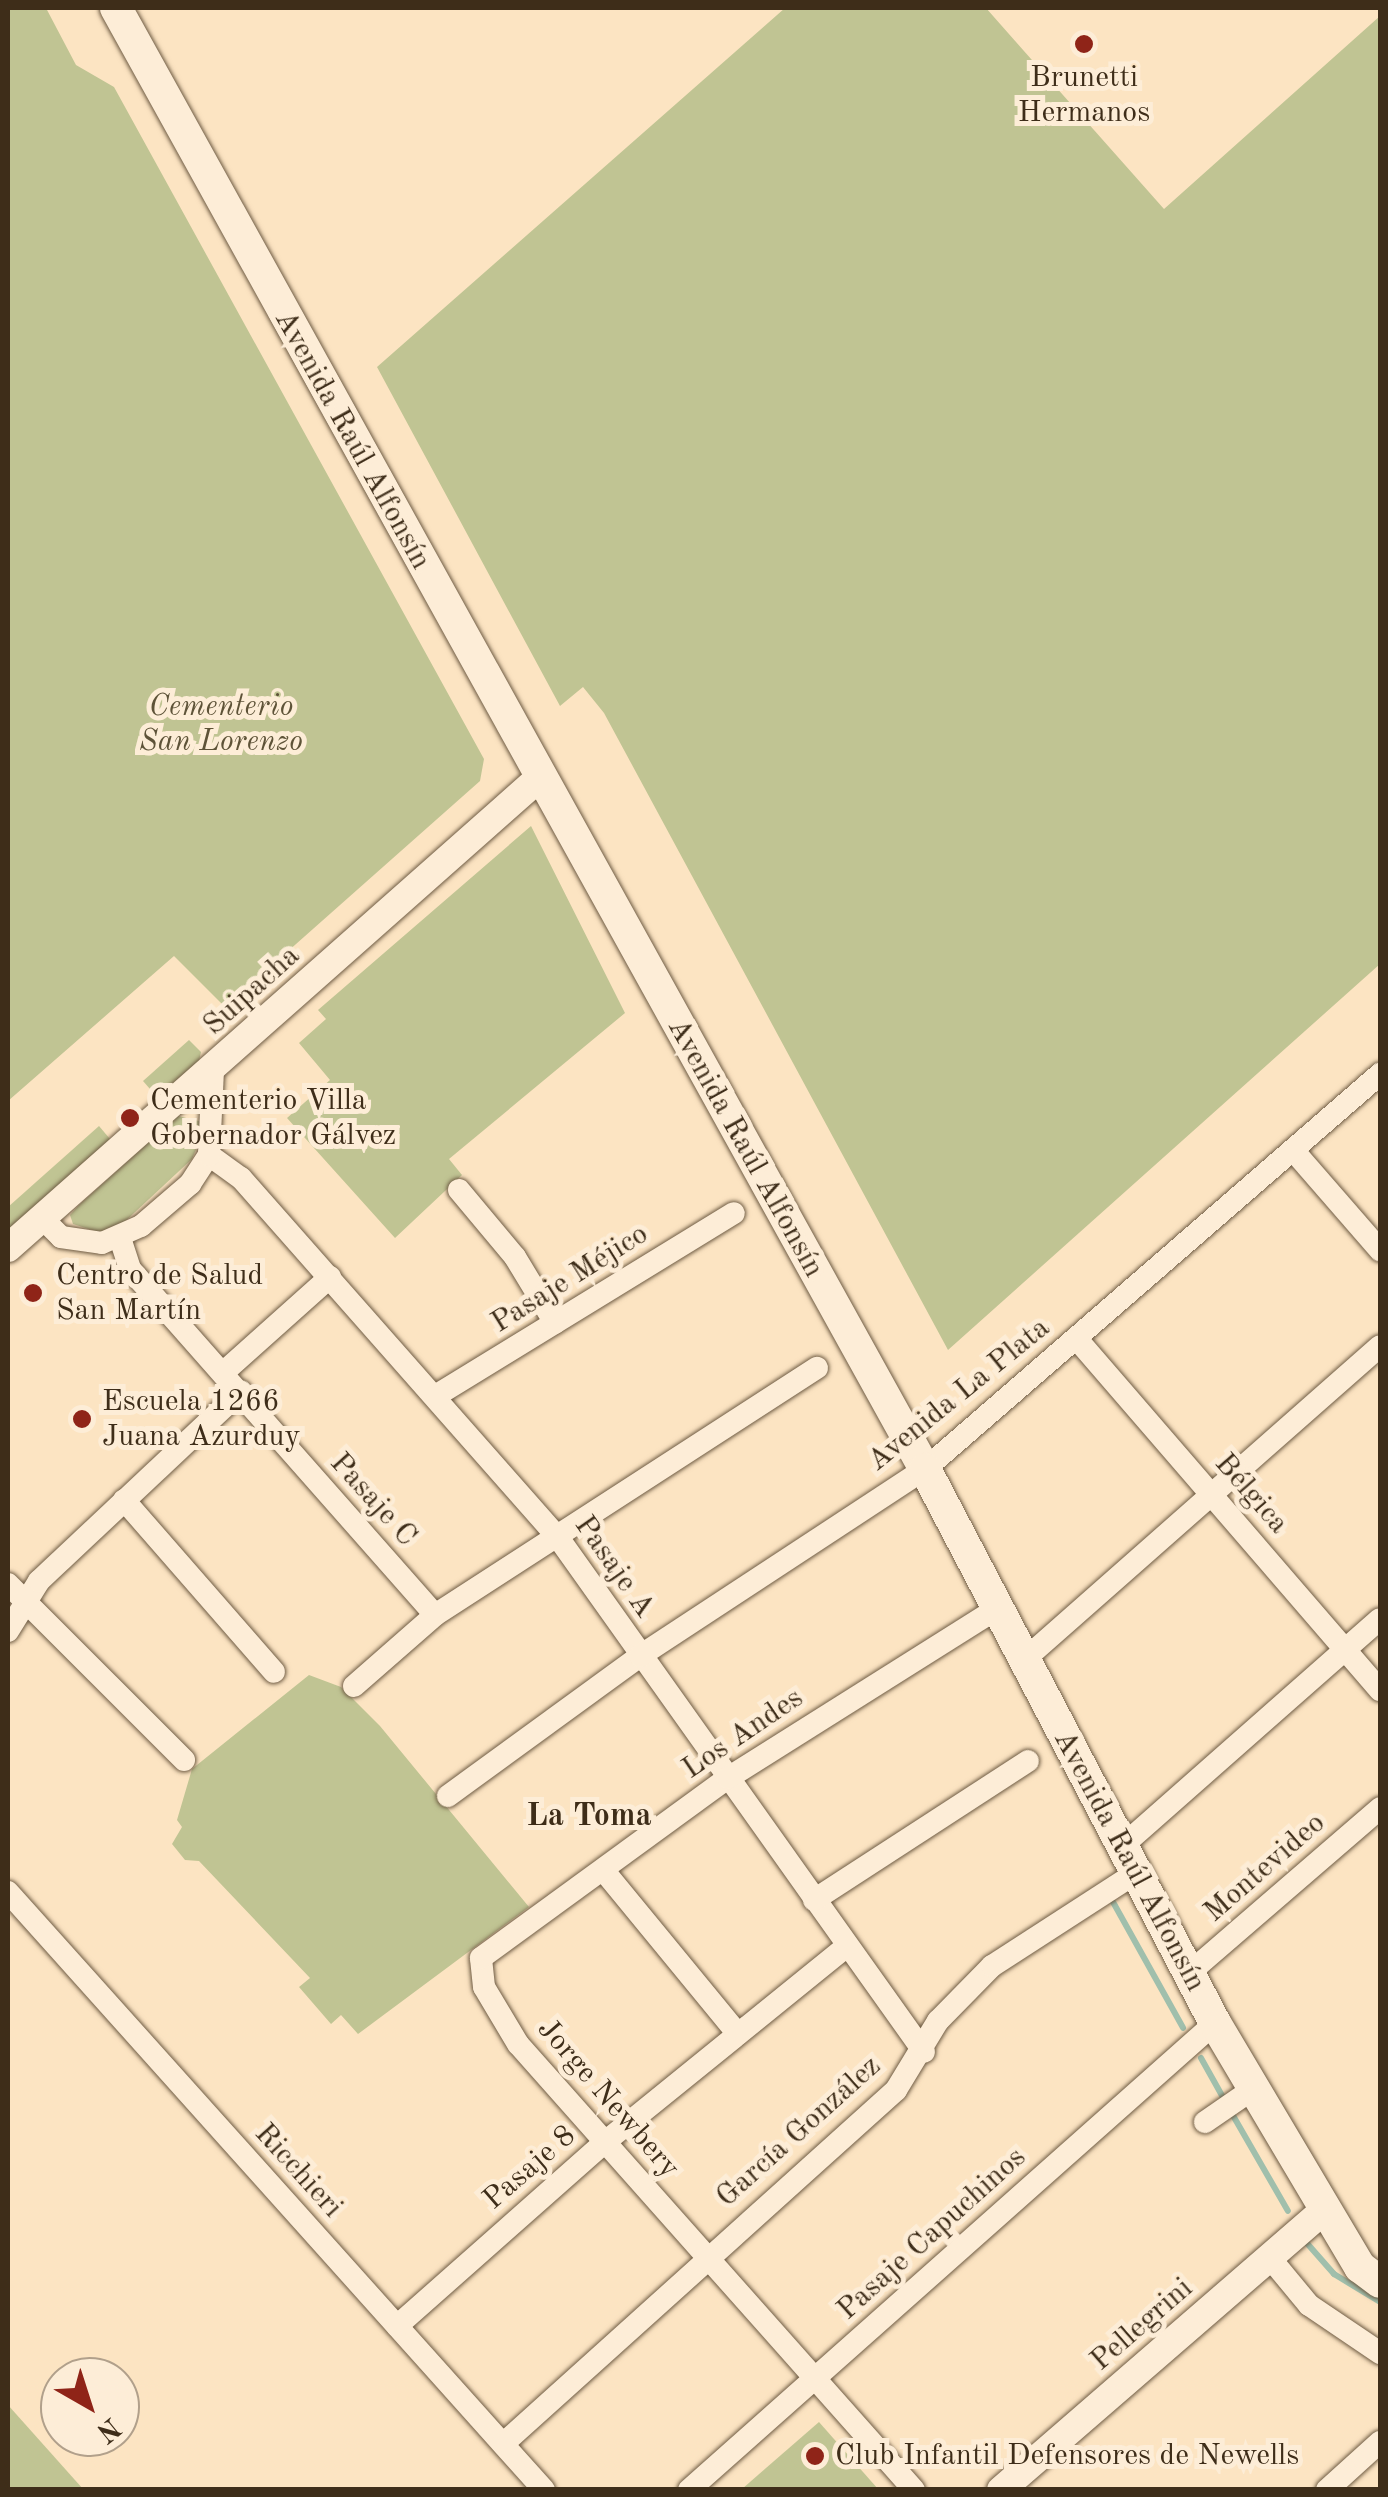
<!DOCTYPE html>
<meta charset="utf-8">
<style>
body{margin:0}
#map{position:relative;width:1388px;height:2497px;overflow:hidden;background:#fce4c2;font-family:"Old Standard TT",serif}
div>[style]{position:absolute}
.green>*{inset:0;background:#c0c493}
.stream>*{height:6px;margin:-3px;padding:0 3px;transform-origin:3px;border-radius:3px;background:#a0bfac}
.roads{filter:drop-shadow(0 0 2px #6e5b43) drop-shadow(0 0 2px #6e5b43)}
.minor>*{height:22px;margin:-11px;padding:0 11px;transform-origin:11px;border-radius:11px;background:#fdedd7}
.tertiary>*{height:28px;margin:-14px;padding:0 14px;transform-origin:14px;border-radius:14px;background:#fdedd7}
.secondary>*{height:32px;margin:-16px;padding:0 16px;transform-origin:16px;border-radius:16px;background:#fdedd7}
.dots>*{width:28px;height:28px;translate:-50% -50%;box-sizing:border-box;border:5px solid #fdedd7;border-radius:50%}
span{translate:-50% -50%;white-space:nowrap;text-align:center;line-height:1.15;-webkit-text-stroke:10px #fdedd7;paint-order:stroke}
.poi-label{font-size:30px;color:#3e2d19}
.left{translate:0 -50%;text-align:left}
.street-label{font-size:30px;color:#3e2d19}
.park-label{font-size:30px;color:#5e5338;font-style:italic}
.neighbourhood-label{font-size:32px;color:#3e2d19;font-weight:700}
.frame{position:absolute;inset:0;border:10px solid #3e2d19;pointer-events:none}
.north{position:absolute;left:40px;top:2357px;width:100px;height:100px;box-sizing:border-box;background:#fdedd7;border:2px solid #b1a08b;border-radius:50%;rotate:141deg;font-size:28px;font-weight:700;line-height:40px;text-align:center;color:#3e2d19}
.north::after{content:'';display:block;margin:auto;width:35px;height:45px;background:#8f2418;clip-path:polygon(50% 0,100% 100%,50% 72%,0 100%)}
</style>
<div id="map">
<div class="green">
<div style="clip-path:polygon(8px 8px,46px 8px,76px 65px,114px 87px,484px 759px,480px 781px,225px 1007px,174px 956px,8px 1101px)"></div>
<div style="clip-path:polygon(785px 8px,986px 8px,1164px 209px,1380px 16px,1380px 964px,948px 1350px,604px 713px,583px 687px,560px 706px,377px 367px)"></div>
<div style="clip-path:polygon(531px 826px,625px 1013px,449px 1159px,462px 1175px,395px 1238px,287px 1118px,330px 1080px,299px 1043px,326px 1019px,318px 1010px)"></div>
<div style="clip-path:polygon(189px 1040px,201px 1052px,199px 1061px,157px 1097px,143px 1081px)"></div>
<div style="clip-path:polygon(178px 1116px,199px 1121px,203px 1133px,192px 1159px,118px 1228px,101px 1233px,73px 1224px,70px 1215px,79px 1205px)"></div>
<div style="clip-path:polygon(99px 1126px,110px 1139px,79px 1175px,8px 1230px,8px 1207px)"></div>
<div style="clip-path:polygon(309px 1675px,341px 1687px,380px 1726px,529px 1907px,358px 2034px,341px 2015px,331px 2024px,299px 1987px,310px 1978px,199px 1861px,185px 1860px,172px 1844px,182px 1827px,177px 1820px,192px 1769px)"></div>
<div style="clip-path:polygon(8px 2405px,83px 2489px,8px 2489px)"></div>
<div style="clip-path:polygon(819px 2422px,878px 2489px,742px 2489px)"></div>
</div>
<div class="stream">
<div style="left:1113px;top:1902px;width:144px;rotate:60.9deg"></div>
<div style="left:1201px;top:2058px;width:49px;rotate:60.8deg"></div>
<div style="left:1231px;top:2112px;width:114px;rotate:60.1deg"></div>
<div style="left:1305px;top:2241px;width:44px;rotate:48.7deg"></div>
<div style="left:1334px;top:2274px;width:54px;rotate:31.3deg"></div>
</div>
<div class="roads">
<div class="minor">
<div style="left:1293px;top:1150px;width:133px;rotate:49deg"></div>
<div style="left:209px;top:1155px;width:39px;rotate:36deg"></div>
<div style="left:241px;top:1178px;width:478px;rotate:48.6deg"></div>
<div style="left:557px;top:1536px;width:633px;rotate:54.58deg"></div>
<div style="left:459px;top:1190px;width:87px;rotate:50.1deg"></div>
<div style="left:515px;top:1257px;width:77px;rotate:58.8deg"></div>
<div style="left:42px;top:1218px;width:27px;rotate:45deg"></div>
<div style="left:61px;top:1237px;width:41px;rotate:8.3deg"></div>
<div style="left:102px;top:1243px;width:43px;rotate:-23.6deg"></div>
<div style="left:141px;top:1226px;width:65px;rotate:-40.6deg"></div>
<div style="left:190px;top:1184px;width:35px;rotate:-57deg"></div>
<div style="left:209px;top:1155px;width:85px;rotate:-87.3deg"></div>
<div style="left:120px;top:1238px;width:33px;rotate:72deg"></div>
<div style="left:130px;top:1269px;width:461px;rotate:48.6deg"></div>
<div style="left:1076px;top:1338px;width:465px;rotate:49.2deg"></div>
<div style="left:225px;top:1371px;width:141px;rotate:-41.8deg"></div>
<div style="left:437px;top:1395px;width:348px;rotate:-31.5deg"></div>
<div style="left:124px;top:1500px;width:228px;rotate:48.9deg"></div>
<div style="left:8px;top:1584px;width:249px;rotate:45deg"></div>
<div style="left:8px;top:1631px;width:59px;rotate:-58.2deg"></div>
<div style="left:39px;top:1581px;width:277px;rotate:-43.2deg"></div>
<div style="left:1025px;top:1659px;width:473px;rotate:-41.4deg"></div>
<div style="left:354px;top:1686px;width:108px;rotate:-41.2deg"></div>
<div style="left:435px;top:1615px;width:455px;rotate:-32.9deg"></div>
<div style="left:448px;top:1796px;width:238px;rotate:-36.1deg"></div>
<div style="left:640px;top:1656px;width:341px;rotate:-33.3deg"></div>
<div style="left:925px;top:1469px;width:603px;rotate:-40.96deg"></div>
<div style="left:1120px;top:1848px;width:346px;rotate:-41.4deg"></div>
<div style="left:604px;top:1871px;width:211px;rotate:50.6deg"></div>
<div style="left:8px;top:1892px;width:803px;rotate:48.13deg"></div>
<div style="left:814px;top:1900px;width:255px;rotate:-33deg"></div>
<div style="left:1188px;top:1974px;width:254px;rotate:-40.8deg"></div>
<div style="left:1205px;top:2122px;width:58px;rotate:-34.5deg"></div>
<div style="left:1270px;top:2258px;width:61px;rotate:50.3deg"></div>
<div style="left:1309px;top:2305px;width:86px;rotate:34.1deg"></div>
<div style="left:397px;top:2326px;width:278px;rotate:-41.5deg"></div>
<div style="left:605px;top:2142px;width:311px;rotate:-39deg"></div>
<div style="left:503px;top:2444px;width:529px;rotate:-42.01deg"></div>
<div style="left:896px;top:2090px;width:81px;rotate:-58.7deg"></div>
<div style="left:938px;top:2021px;width:77px;rotate:-45.5deg"></div>
<div style="left:992px;top:1966px;width:169px;rotate:-32.9deg"></div>
<div style="left:689px;top:2490px;width:703px;rotate:-41.6deg"></div>
<div style="left:914px;top:2490px;width:596px;rotate:-131.6deg"></div>
<div style="left:518px;top:2044px;width:66px;rotate:-120.8deg"></div>
<div style="left:484px;top:1987px;width:29px;rotate:-96deg"></div>
<div style="left:481px;top:1958px;width:306px;rotate:-36.1deg"></div>
<div style="left:728px;top:1778px;width:319px;rotate:-32.2deg"></div>
<div style="left:1327px;top:2490px;width:72px;rotate:-42.2deg"></div>
</div>
<div class="tertiary">
<div style="left:8px;top:1248px;width:708px;rotate:-41.51deg"></div>
<div style="left:1001px;top:2490px;width:429px;rotate:-40.9deg"></div>
</div>
<div class="secondary">
<div style="left:116px;top:8px;width:1670px;rotate:61.03deg"></div>
<div style="left:925px;top:1469px;width:625px;rotate:62.37deg"></div>
<div style="left:1215px;top:2023px;width:284px;rotate:59.3deg"></div>
<div style="left:1360px;top:2267px;width:25px;rotate:37deg"></div>
</div>
</div>
<div class="dots">
<div style="left:1084px;top:44px;background:#8f2418"></div>
<div style="left:130px;top:1118px;background:#8f2418"></div>
<div style="left:33px;top:1293px;background:#8f2418"></div>
<div style="left:82px;top:1419px;background:#8f2418"></div>
<div style="left:815px;top:2456px;background:#8f2418"></div>
</div>
<div class="poi-label">
<span style="left:1084px;top:95px">Brunetti<br>Hermanos</span>
<span class="left" style="left:150px;top:1118px">Cementerio Villa<br>Gobernador Gálvez</span>
<span class="left" style="left:56px;top:1293px">Centro de Salud<br>San Martín</span>
<span class="left" style="left:102px;top:1419px">Escuela 1266<br>Juana Azurduy</span>
<span class="left" style="left:835px;top:2456px">Club Infantil Defensores de Newells</span>
</div>
<div class="street-label">
<span style="left:352px;top:440px;rotate:61deg">Avenida Raúl Alfonsín</span>
<span style="left:252px;top:991px;rotate:-42deg">Suipacha</span>
<span style="left:745px;top:1148px;rotate:61deg">Avenida Raúl Alfonsín</span>
<span style="left:570px;top:1279px;rotate:-32deg">Pasaje Méjico</span>
<span style="left:959px;top:1395px;rotate:-39deg">Avenida La Plata</span>
<span style="left:1251px;top:1494px;rotate:49deg">Bélgica</span>
<span style="left:373px;top:1500px;rotate:48deg">Pasaje C</span>
<span style="left:614px;top:1567px;rotate:55deg">Pasaje A</span>
<span style="left:743px;top:1734px;rotate:-34deg">Los Andes</span>
<span style="left:1129px;top:1861px;rotate:62deg">Avenida Raúl Alfonsín</span>
<span style="left:1265px;top:1868px;rotate:-41deg">Montevideo</span>
<span style="left:608px;top:2099px;rotate:49deg">Jorge Newbery</span>
<span style="left:799px;top:2132px;rotate:-42deg">García González</span>
<span style="left:530px;top:2168px;rotate:-41deg">Pasaje 8</span>
<span style="left:298px;top:2171px;rotate:48deg">Ricchieri</span>
<span style="left:932px;top:2234px;rotate:-42deg">Pasaje Capuchinos</span>
<span style="left:1142px;top:2325px;rotate:-41deg">Pellegrini</span>
</div>
<div class="park-label">
<span style="left:221px;top:724px">Cementerio<br>San Lorenzo</span>
</div>
<div class="neighbourhood-label">
<span style="left:589px;top:1817px">La Toma</span>
</div>
<div class="frame"></div>
<div class="north">N</div>
</div>
